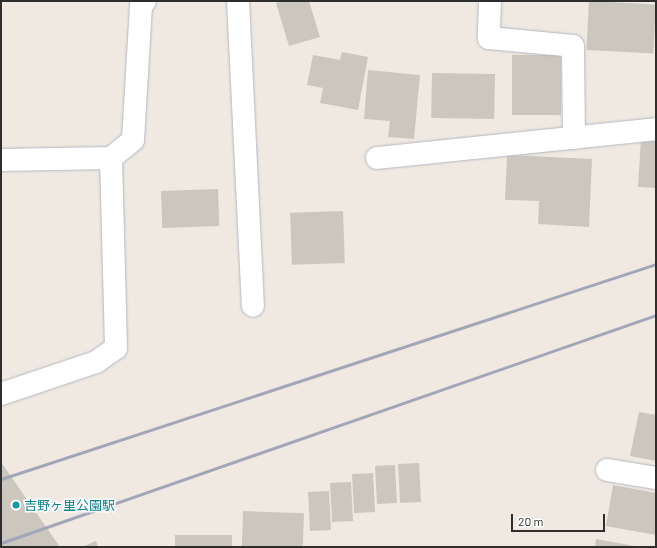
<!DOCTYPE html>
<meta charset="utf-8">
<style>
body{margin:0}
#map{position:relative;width:657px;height:548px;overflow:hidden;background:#efe9e1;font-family:Barlow,"Noto Sans JP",sans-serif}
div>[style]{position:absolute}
.building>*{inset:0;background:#cbc7bf;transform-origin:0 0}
.roads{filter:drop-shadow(0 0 1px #b4b7c1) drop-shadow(0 0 1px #b4b7c1)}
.minor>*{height:22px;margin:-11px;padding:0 11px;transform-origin:11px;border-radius:11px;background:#fff}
.rail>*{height:3px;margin:-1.5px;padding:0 1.5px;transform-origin:1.5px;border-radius:1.5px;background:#a3a6b8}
.dots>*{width:11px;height:11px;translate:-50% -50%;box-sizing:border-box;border:2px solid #fff;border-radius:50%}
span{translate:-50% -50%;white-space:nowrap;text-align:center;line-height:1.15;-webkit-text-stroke:3px #fff;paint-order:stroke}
.culture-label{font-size:13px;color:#0d838f}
.left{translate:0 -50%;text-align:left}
.frame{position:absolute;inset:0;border:2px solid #2e2e2e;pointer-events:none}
.scale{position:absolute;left:511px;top:514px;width:94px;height:18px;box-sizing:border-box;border:2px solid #2e2e2e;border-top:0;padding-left:5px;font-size:12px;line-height:14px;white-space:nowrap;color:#2e2e2e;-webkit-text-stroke:3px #fff;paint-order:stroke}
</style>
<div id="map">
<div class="building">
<div style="clip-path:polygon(282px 1px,309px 1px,320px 37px,289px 46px,276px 3px)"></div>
<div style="left:589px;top:1px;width:67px;height:49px;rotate:3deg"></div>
<div style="clip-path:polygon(342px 52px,368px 57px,358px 110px,320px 103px,323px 88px,307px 85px,313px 55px,340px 60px)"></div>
<div style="left:512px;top:55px;width:49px;height:60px"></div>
<div style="clip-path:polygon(368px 70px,420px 75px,414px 139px,388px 137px,390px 121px,364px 119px)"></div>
<div style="left:432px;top:73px;width:63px;height:45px;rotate:1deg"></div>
<div style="clip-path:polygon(641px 139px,656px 139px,656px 188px,638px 187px)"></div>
<div style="clip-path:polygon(507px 155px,592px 159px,589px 227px,538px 224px,539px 201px,505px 200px)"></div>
<div style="left:218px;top:189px;width:37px;height:57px;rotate:88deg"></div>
<div style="left:343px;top:211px;width:52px;height:53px;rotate:88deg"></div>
<div style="clip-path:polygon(639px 412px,656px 415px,656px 461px,630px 456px)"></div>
<div style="clip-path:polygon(1px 462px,60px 547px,1px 547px)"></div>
<div style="left:419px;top:463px;width:39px;height:21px;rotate:87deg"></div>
<div style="left:395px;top:465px;width:38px;height:20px;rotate:87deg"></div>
<div style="left:373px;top:473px;width:39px;height:21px;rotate:87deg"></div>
<div style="left:351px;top:482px;width:39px;height:21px;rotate:87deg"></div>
<div style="clip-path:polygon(613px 485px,656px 493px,656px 535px,606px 526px)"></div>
<div style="left:329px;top:491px;width:39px;height:21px;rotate:87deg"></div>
<div style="left:243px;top:511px;width:61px;height:36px;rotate:2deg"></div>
<div style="left:232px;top:535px;width:12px;height:57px;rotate:90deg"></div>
<div style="clip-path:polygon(596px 539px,635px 546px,635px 547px,595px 547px)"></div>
<div style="clip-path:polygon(96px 541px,98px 547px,82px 547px)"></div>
</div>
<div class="roads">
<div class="minor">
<div style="left:238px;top:1px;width:305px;rotate:87.2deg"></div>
<div style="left:490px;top:1px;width:37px;rotate:92deg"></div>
<div style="left:489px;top:38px;width:84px;rotate:5.4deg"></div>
<div style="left:573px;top:46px;width:92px;rotate:89.4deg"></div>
<div style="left:377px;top:158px;width:281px;rotate:-5.9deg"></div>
<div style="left:1px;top:160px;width:110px;rotate:-1deg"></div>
<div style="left:111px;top:158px;width:28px;rotate:-39deg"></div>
<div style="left:133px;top:140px;width:134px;rotate:-86.6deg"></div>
<div style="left:141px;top:6px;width:6px;rotate:-51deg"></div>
<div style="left:1px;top:394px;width:100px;rotate:-18.6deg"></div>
<div style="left:96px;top:362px;width:24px;rotate:-35deg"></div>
<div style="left:116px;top:348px;width:190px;rotate:-91.5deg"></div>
<div style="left:607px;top:470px;width:50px;rotate:9.3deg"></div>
</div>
</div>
<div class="rail">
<div style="left:1px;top:479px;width:689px;rotate:-18.17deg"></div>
<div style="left:1px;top:543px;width:694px;rotate:-19.19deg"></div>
</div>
<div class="dots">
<div style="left:16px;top:505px;background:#0f9aa8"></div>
</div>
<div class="culture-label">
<span class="left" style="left:24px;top:505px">吉野ヶ里公園駅</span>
</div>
<div class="frame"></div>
<div class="scale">20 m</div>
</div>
